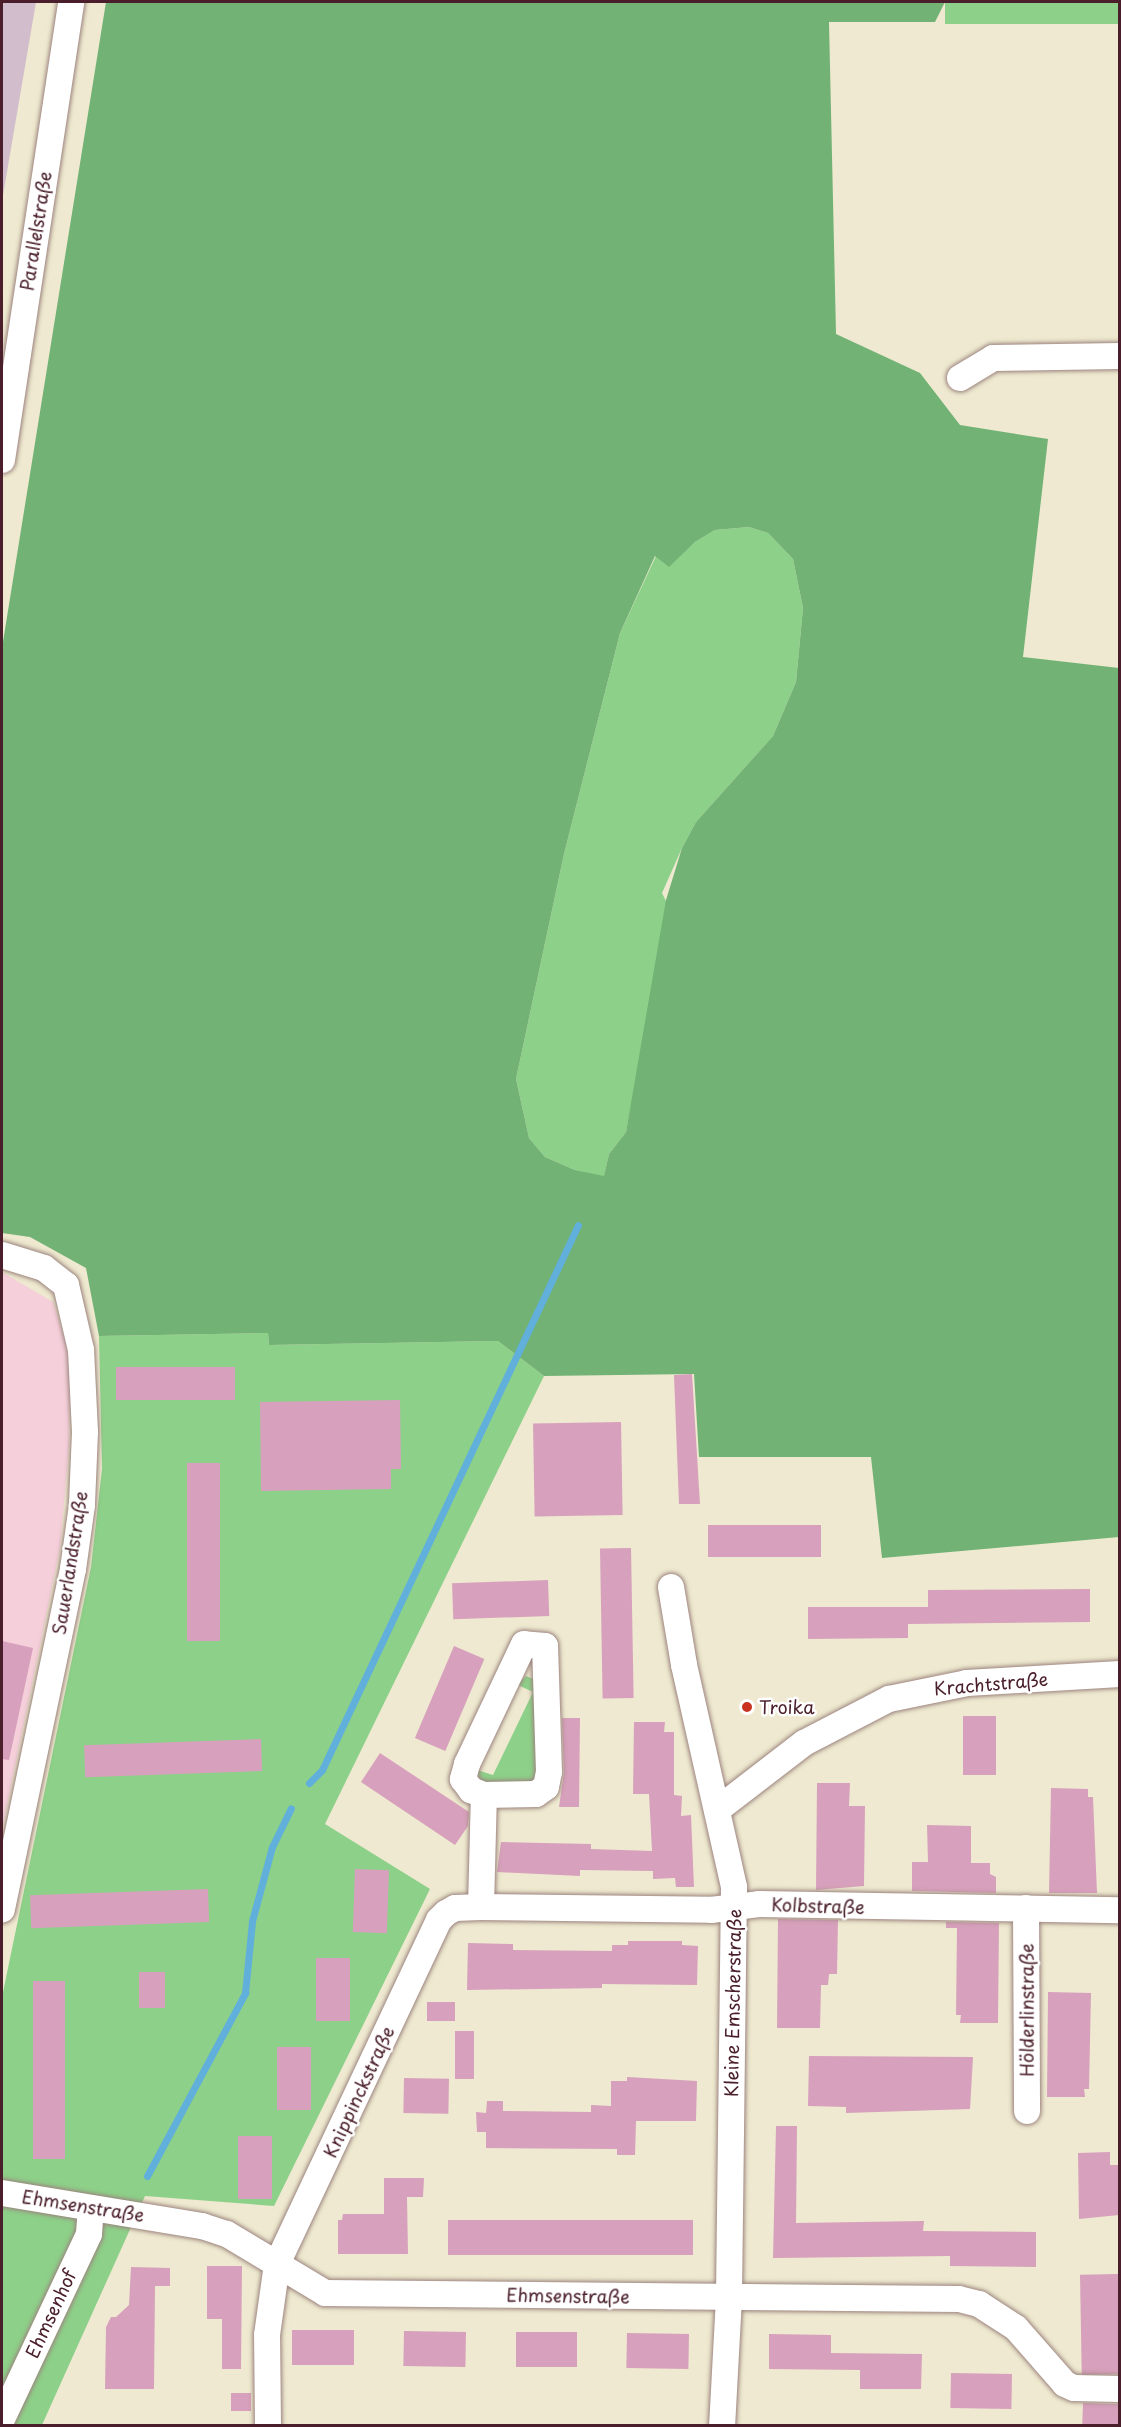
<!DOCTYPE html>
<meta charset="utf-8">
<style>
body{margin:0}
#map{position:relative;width:1121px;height:2427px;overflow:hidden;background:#eee9d0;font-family:"Playpen Sans",sans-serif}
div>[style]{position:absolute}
.built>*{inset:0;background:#f5cfda}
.industrial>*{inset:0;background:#d1bdcb}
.green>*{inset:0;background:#8dd089;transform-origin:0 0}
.forest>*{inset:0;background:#72b275}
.stream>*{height:7px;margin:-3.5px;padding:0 3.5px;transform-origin:3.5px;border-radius:3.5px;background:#61afdb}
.building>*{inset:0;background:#d7a0bc;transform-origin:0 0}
.roads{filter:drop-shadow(0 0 2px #9c847e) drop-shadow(0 0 2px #9c847e)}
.street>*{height:26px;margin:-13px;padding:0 13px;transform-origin:13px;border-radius:13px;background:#fff}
.dots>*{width:16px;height:16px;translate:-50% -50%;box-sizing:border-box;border:3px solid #fff;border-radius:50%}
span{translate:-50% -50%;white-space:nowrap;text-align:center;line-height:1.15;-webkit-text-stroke:5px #fff;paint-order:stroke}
.street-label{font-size:18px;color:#4a1f2b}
.poi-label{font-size:18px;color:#4a1f2b}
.left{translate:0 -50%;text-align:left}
.frame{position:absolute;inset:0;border:3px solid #4a1f2b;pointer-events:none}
</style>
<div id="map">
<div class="built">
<div style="clip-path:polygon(2px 1272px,53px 1302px,66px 1342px,70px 1377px,69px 1447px,60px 1548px,2px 1830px)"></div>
</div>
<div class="industrial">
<div style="clip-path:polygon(2px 2px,36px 2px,2px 201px)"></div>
</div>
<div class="green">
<div style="left:945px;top:2px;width:174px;height:22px"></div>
<div style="clip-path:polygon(749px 527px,768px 533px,793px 559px,803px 608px,796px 682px,773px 736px,696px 822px,682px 848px,662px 893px,669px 907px,626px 1132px,609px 1154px,604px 1177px,575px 1170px,545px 1157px,529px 1138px,516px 1079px,564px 854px,620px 633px,656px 556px,669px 566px,695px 542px,715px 530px)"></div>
<div style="clip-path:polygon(268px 1333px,269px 1345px,498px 1341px,544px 1376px,325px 1824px,430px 1889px,274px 2206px,145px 2196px,42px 2425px,2px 2426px,2px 1997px,91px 1567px,102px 1469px,99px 1336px)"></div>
<div style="clip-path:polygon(526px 1676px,536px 1680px,540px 1772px,535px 1782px,489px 1786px,480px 1780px,477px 1770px,493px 1775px,533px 1692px,518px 1685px)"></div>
</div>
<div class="forest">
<div style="clip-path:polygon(evenodd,106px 2px,945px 2px,935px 22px,829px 22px,836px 334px,920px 373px,960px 425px,1048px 439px,1023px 657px,1119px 668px,1119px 1537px,882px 1558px,871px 1457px,699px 1457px,694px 1374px,544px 1376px,498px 1341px,269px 1345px,268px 1333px,99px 1336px,86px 1268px,30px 1237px,2px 1233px,2px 648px,106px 2px,749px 527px,768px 533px,793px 559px,803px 608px,796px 682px,773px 736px,696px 822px,682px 848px,666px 900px,626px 1132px,609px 1154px,604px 1176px,575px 1170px,545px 1157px,529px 1138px,516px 1079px,564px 854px,620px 633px,655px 556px,669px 567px,695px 542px,715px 530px,749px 527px)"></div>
</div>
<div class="stream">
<div style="left:309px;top:1783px;width:18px;rotate:-45deg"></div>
<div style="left:322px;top:1770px;width:602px;rotate:-64.84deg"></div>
<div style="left:147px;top:2176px;width:208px;rotate:-61.8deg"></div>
<div style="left:245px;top:1993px;width:72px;rotate:-84.4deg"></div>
<div style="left:252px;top:1921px;width:77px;rotate:-74.9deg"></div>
<div style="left:272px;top:1847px;width:43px;rotate:-64deg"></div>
</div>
<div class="building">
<div style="left:235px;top:1367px;width:33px;height:119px;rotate:90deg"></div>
<div style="clip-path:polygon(692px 1374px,700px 1504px,679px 1504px,674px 1375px)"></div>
<div style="clip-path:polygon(400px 1400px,401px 1469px,391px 1469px,391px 1489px,261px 1491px,260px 1402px)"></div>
<div style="left:621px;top:1422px;width:93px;height:88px;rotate:89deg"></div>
<div style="left:187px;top:1463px;width:33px;height:178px"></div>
<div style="left:821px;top:1525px;width:32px;height:113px;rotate:90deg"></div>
<div style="left:631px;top:1548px;width:150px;height:31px;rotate:89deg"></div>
<div style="left:548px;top:1580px;width:36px;height:96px;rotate:88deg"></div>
<div style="clip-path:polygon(1090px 1589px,1090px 1622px,908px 1624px,908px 1638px,808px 1639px,808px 1607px,928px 1607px,928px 1590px)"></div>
<div style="clip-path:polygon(2px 1641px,33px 1648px,9px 1760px,2px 1759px)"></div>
<div style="left:454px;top:1646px;width:33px;height:100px;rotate:23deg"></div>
<div style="left:963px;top:1716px;width:33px;height:59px"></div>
<div style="clip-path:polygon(562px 1718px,580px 1718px,579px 1807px,559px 1807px,564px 1772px)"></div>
<div style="clip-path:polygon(634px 1722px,665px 1722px,664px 1732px,674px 1732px,674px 1795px,682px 1796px,681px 1816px,691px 1815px,694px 1887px,676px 1887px,675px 1878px,653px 1879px,653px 1871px,580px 1870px,580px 1876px,497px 1872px,501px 1842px,591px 1844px,591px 1849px,652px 1851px,649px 1794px,633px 1794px)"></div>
<div style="left:261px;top:1739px;width:32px;height:177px;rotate:88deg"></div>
<div style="clip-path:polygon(380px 1753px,469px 1812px,468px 1826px,455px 1845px,361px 1782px)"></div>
<div style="clip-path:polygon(817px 1783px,850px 1783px,849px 1806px,865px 1806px,864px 1886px,816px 1890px)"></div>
<div style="clip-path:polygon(1051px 1788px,1088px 1789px,1088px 1797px,1093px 1797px,1097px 1893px,1049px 1893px)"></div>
<div style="clip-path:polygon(927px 1825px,971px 1826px,971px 1863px,990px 1863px,990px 1874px,996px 1877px,996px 1893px,912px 1891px,912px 1862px,928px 1862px)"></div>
<div style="left:355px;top:1869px;width:34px;height:63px;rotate:2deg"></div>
<div style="left:208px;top:1889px;width:33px;height:178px;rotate:88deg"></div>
<div style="clip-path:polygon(778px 1919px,838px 1920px,837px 1974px,829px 1974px,828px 1985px,821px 1985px,820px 2028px,777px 2028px)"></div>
<div style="clip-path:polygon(946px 1922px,999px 1923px,998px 2023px,960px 2023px,961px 2015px,956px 2015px,957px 1928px,946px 1928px)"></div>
<div style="clip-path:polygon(628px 1941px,682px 1941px,682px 1945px,698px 1946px,697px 1985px,602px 1984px,602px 1988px,467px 1990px,468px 1943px,513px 1944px,513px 1950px,612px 1951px,612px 1945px,628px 1945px)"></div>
<div style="left:316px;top:1958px;width:34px;height:63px"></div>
<div style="left:165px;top:1972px;width:36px;height:26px;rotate:90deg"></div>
<div style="left:33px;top:1981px;width:32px;height:178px"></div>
<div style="clip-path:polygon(1048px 1992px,1091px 1993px,1089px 2089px,1084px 2089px,1085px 2097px,1047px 2097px)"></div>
<div style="left:427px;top:2002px;width:28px;height:19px"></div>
<div style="left:455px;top:2031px;width:19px;height:48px"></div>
<div style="left:277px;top:2047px;width:34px;height:63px"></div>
<div style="clip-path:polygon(809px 2056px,973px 2057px,970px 2109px,846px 2113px,846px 2107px,808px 2106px)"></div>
<div style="clip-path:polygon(627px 2077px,697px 2081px,696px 2121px,636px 2121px,635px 2155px,617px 2155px,617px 2149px,486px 2148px,486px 2132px,477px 2132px,476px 2112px,486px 2113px,487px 2101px,503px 2101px,503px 2111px,591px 2112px,591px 2105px,611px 2106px,611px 2081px,627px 2081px)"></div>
<div style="left:404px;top:2078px;width:45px;height:35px;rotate:1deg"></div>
<div style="clip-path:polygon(776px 2126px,797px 2126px,796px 2223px,924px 2221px,923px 2231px,1036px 2232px,1036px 2267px,950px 2266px,950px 2256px,773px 2258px)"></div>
<div style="left:238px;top:2136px;width:34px;height:63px"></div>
<div style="clip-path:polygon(1110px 2152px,1110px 2165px,1119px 2165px,1119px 2215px,1079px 2219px,1078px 2153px)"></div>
<div style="clip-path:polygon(384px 2178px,424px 2178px,423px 2197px,407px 2197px,408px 2254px,338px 2254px,338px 2220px,342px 2220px,343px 2214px,384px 2214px)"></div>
<div style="left:448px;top:2220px;width:245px;height:35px"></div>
<div style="clip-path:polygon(207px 2266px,242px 2266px,241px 2369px,222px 2369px,222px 2319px,207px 2319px)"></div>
<div style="clip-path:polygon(131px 2267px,170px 2268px,170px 2286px,155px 2286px,154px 2389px,105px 2389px,106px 2327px,111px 2317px,116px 2317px,129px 2305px)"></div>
<div style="left:1118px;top:2274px;width:100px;height:38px;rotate:89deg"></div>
<div style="left:292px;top:2330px;width:62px;height:35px"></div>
<div style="left:404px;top:2331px;width:62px;height:35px;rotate:1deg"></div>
<div style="left:516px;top:2332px;width:61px;height:35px"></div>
<div style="left:627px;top:2333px;width:62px;height:35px;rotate:1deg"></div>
<div style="clip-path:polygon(769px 2334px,831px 2335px,831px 2353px,922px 2354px,921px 2389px,860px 2389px,860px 2370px,769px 2369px)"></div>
<div style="left:951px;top:2373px;width:61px;height:35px;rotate:1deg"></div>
<div style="left:231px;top:2393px;width:20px;height:18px"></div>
<div style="left:1083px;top:2403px;width:36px;height:23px;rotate:2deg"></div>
</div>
<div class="roads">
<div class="street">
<div style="left:960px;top:378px;width:39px;rotate:-31deg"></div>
<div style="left:993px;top:358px;width:127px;rotate:-0.9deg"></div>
<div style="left:2px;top:460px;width:463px;rotate:-81.4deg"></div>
<div style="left:2px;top:1255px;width:44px;rotate:17.2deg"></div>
<div style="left:44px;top:1268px;width:28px;rotate:38deg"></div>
<div style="left:66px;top:1285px;width:67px;rotate:77deg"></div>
<div style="left:81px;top:1350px;width:82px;rotate:87.2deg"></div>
<div style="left:85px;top:1432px;width:73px;rotate:92.4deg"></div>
<div style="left:82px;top:1505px;width:65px;rotate:98deg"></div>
<div style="left:73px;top:1569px;width:348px;rotate:101.8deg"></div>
<div style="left:671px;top:1587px;width:79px;rotate:80.5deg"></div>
<div style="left:684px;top:1665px;width:228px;rotate:77.3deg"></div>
<div style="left:734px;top:1887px;width:411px;rotate:90.7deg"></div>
<div style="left:729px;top:2298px;width:128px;rotate:93.1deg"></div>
<div style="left:717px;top:1810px;width:110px;rotate:-37.6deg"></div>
<div style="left:804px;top:1743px;width:96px;rotate:-27.4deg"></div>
<div style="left:889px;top:1699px;width:80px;rotate:-11.6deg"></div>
<div style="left:967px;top:1683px;width:153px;rotate:-3.4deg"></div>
<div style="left:481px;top:1907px;width:112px;rotate:-88.5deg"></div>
<div style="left:484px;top:1795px;width:52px;rotate:-1.1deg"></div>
<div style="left:536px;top:1794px;width:12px;rotate:-35deg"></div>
<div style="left:546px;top:1787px;width:15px;rotate:-79deg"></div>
<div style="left:549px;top:1772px;width:126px;rotate:-91.8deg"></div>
<div style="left:545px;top:1646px;width:21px;rotate:-175deg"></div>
<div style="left:524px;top:1644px;width:133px;rotate:115.4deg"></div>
<div style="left:467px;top:1764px;width:16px;rotate:105deg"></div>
<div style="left:463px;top:1779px;width:14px;rotate:54deg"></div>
<div style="left:471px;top:1790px;width:14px;rotate:21deg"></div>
<div style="left:1026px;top:1908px;width:203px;rotate:89.7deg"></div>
<div style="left:2px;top:2193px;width:203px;rotate:9.4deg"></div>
<div style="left:202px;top:2226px;width:26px;rotate:18deg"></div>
<div style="left:227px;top:2234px;width:114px;rotate:31deg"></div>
<div style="left:325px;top:2293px;width:634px;rotate:0.54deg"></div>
<div style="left:959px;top:2299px;width:21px;rotate:14deg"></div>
<div style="left:979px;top:2304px;width:44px;rotate:33deg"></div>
<div style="left:1016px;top:2328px;width:74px;rotate:48.8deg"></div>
<div style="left:1065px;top:2384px;width:10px;rotate:24deg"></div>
<div style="left:1074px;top:2388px;width:46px;rotate:1.2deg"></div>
<div style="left:2px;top:2419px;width:204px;rotate:-64.8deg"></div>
<div style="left:89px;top:2234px;width:26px;rotate:-86deg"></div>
<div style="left:268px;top:2426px;width:91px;rotate:-90.6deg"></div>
<div style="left:267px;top:2335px;width:72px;rotate:-82deg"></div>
<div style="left:277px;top:2264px;width:380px;rotate:-64.8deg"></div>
<div style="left:439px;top:1920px;width:10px;rotate:-45deg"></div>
<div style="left:446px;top:1913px;width:10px;rotate:-29deg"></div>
<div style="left:455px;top:1908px;width:26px;rotate:-2deg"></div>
<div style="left:481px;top:1907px;width:230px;rotate:0.7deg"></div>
<div style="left:711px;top:1910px;width:48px;rotate:-7.1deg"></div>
<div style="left:759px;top:1904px;width:361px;rotate:1deg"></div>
</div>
</div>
<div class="dots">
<div style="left:747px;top:1707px;background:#c8321e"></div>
</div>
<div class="street-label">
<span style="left:36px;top:231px;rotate:-81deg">Parallelstraße</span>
<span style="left:70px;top:1563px;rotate:-81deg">Sauerlandstraße</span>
<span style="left:991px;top:1684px;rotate:-5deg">Krachtstraße</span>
<span style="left:818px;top:1906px;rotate:2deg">Kolbstraße</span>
<span style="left:733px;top:2003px;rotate:-89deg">Kleine Emscherstraße</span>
<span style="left:1027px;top:2010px;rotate:-90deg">Hölderlinstraße</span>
<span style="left:359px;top:2092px;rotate:-65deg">Knippinckstraße</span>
<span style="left:83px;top:2206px;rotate:9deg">Ehmsenstraße</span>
<span style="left:568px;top:2296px;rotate:1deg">Ehmsenstraße</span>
<span style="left:51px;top:2314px;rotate:-65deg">Ehmsenhof</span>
</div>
<div class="poi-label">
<span class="left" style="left:759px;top:1707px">Troika</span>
</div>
<div class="frame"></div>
</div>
